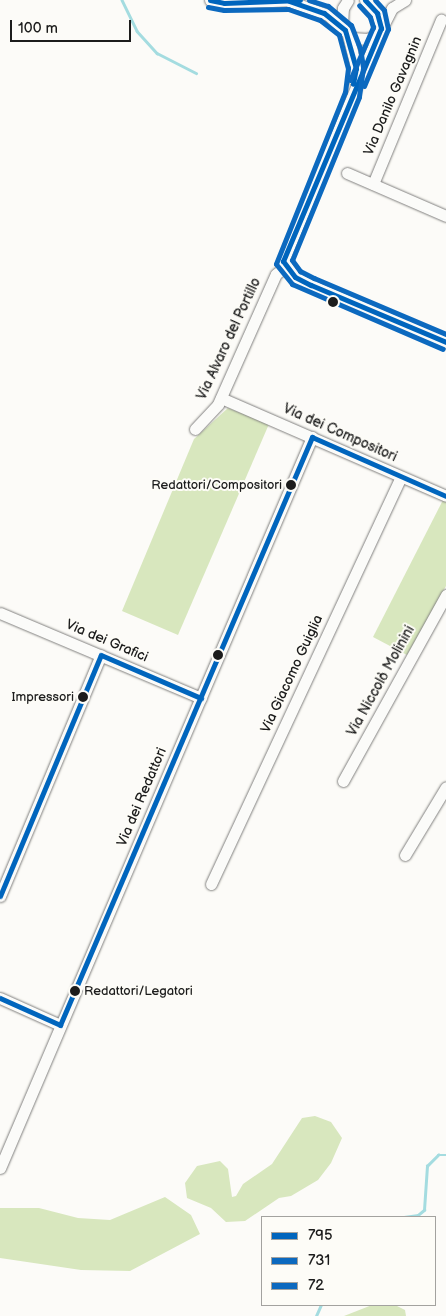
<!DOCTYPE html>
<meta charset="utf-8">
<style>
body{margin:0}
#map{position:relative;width:446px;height:1316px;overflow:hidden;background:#fcfbf8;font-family:"Balsamiq Sans",sans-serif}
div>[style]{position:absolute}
.green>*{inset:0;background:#d8e7be}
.stream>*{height:2.5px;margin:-1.25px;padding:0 1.25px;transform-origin:1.25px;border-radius:1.25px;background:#a4dce0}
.roads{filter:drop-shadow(0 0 1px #81807f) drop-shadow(0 0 1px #81807f)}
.minor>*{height:11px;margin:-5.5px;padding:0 5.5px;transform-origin:5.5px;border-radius:5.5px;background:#fbfbf9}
.bus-1>*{height:5px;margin:-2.5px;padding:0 2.5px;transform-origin:2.5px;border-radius:2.5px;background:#0065bd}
.bus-2>*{height:5px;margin:-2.5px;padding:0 2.5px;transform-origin:2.5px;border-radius:2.5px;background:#0c69bf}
.bus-3>*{height:5px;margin:-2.5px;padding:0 2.5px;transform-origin:2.5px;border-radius:2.5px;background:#0c69bf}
.dots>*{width:14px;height:14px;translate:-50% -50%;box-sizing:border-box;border:2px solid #fdfcf7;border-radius:50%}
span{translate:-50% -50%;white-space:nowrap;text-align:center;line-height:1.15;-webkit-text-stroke:4px #fdfcf7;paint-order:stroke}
.bus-label{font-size:13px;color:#1c1c1c}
.right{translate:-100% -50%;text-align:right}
.left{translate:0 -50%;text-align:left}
.street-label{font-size:14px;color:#1c1c1c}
.legend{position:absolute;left:261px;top:1216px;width:175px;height:90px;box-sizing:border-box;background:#fdfcf7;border:1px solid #a3a29f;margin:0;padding:6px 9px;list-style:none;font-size:15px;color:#1c1c1c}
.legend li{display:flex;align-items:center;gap:10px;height:25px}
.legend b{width:25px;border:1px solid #a3a29f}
.scale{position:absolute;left:10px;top:20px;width:121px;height:22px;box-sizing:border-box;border:2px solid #1c1c1c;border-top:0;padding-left:6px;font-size:15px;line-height:18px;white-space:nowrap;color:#1c1c1c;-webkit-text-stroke:4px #fdfcf7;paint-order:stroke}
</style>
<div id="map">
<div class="green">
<div style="clip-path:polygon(228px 408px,269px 424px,178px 635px,122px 611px,194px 439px)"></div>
<div style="clip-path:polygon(443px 500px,446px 501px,446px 586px,407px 655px,373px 637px)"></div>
<div style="clip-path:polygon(315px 1116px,331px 1122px,342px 1138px,331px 1163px,318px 1180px,291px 1196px,279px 1198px,245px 1221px,226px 1222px,211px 1208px,187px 1198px,185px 1183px,197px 1166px,220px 1161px,228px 1169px,232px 1197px,236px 1196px,243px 1184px,272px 1164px,302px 1118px)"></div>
<div style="clip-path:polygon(165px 1197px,191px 1215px,200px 1234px,130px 1271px,81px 1270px,0 1258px,0 1208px,39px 1208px,78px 1218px,110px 1220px)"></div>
<div style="clip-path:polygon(372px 1305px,395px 1305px,405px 1310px,406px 1316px,344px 1316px)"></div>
</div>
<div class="stream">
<div style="left:122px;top:0;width:34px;rotate:64deg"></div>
<div style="left:137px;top:31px;width:30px;rotate:48deg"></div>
<div style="left:157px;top:53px;width:44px;rotate:27.1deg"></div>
<div style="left:404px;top:1217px;width:14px;rotate:-8deg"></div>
<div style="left:418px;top:1215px;width:8px;rotate:-40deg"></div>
<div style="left:424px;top:1210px;width:44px;rotate:-86.1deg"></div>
<div style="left:427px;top:1166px;width:16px;rotate:-45deg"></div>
<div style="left:438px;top:1155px;width:8px"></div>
<div style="left:316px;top:1316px;width:12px;rotate:-66deg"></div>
</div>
<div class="roads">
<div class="minor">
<div style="left:210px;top:0;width:14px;rotate:12deg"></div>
<div style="left:224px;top:3px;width:72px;rotate:-2.4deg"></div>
<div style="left:365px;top:0;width:18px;rotate:47deg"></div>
<div style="left:377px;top:13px;width:16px;rotate:75deg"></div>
<div style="left:405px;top:0;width:15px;rotate:148deg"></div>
<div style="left:392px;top:8px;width:30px;rotate:117deg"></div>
<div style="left:378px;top:35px;width:245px;rotate:112.8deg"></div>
<div style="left:283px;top:261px;width:20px;rotate:53deg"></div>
<div style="left:295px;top:277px;width:18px;rotate:27deg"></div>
<div style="left:311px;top:285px;width:147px;rotate:22.9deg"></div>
<div style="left:289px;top:1px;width:41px;rotate:19.7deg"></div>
<div style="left:328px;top:15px;width:34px;rotate:43deg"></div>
<div style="left:353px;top:38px;width:14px;rotate:4deg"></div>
<div style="left:367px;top:39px;width:12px;rotate:-20deg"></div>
<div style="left:342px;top:26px;width:18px;rotate:-87deg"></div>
<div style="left:343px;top:8px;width:9px;rotate:-58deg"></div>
<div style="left:348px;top:35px;width:34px;rotate:76deg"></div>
<div style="left:356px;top:68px;width:12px;rotate:99deg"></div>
<div style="left:347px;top:173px;width:108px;rotate:23.5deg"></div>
<div style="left:373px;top:184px;width:178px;rotate:-67.5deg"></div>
<div style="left:221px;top:398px;width:245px;rotate:23.5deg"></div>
<div style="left:195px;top:429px;width:34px;rotate:-47deg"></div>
<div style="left:218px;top:404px;width:142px;rotate:-66deg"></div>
<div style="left:276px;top:274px;width:11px;rotate:-38deg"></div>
<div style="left:0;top:613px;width:218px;rotate:22.9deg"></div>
<div style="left:343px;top:781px;width:213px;rotate:-61deg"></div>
<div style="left:405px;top:855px;width:79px;rotate:-58.9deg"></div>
<div style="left:211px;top:884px;width:449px;rotate:-65deg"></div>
<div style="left:0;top:896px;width:261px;rotate:-67.3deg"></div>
<div style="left:0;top:998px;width:66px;rotate:24.2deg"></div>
<div style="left:0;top:1168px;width:795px;rotate:-66.89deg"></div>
</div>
</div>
<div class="bus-1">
<div style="left:210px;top:0;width:14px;rotate:12deg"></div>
<div style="left:224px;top:3px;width:76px;rotate:-2.3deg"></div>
<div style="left:365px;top:0;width:18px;rotate:47deg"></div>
<div style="left:377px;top:13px;width:16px;rotate:75deg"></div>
<div style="left:381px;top:28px;width:253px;rotate:112.8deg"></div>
<div style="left:283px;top:261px;width:20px;rotate:53deg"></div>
<div style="left:295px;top:277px;width:18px;rotate:27deg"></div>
<div style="left:311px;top:285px;width:147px;rotate:22.9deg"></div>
<div style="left:289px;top:1px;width:37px;rotate:19deg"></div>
<div style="left:324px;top:13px;width:27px;rotate:39deg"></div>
<div style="left:345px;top:30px;width:40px;rotate:74deg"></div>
<div style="left:356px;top:68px;width:16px;rotate:101deg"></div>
<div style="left:312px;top:437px;width:146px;rotate:23.8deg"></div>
<div style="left:101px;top:655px;width:109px;rotate:23.3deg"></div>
<div style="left:0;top:896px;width:261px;rotate:-67.3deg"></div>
<div style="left:0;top:998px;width:66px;rotate:24.2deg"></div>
<div style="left:60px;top:1025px;width:640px;rotate:-66.8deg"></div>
</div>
<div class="bus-2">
<div style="left:208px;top:7px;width:16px;rotate:11deg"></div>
<div style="left:224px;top:10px;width:64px;rotate:-0.9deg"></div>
<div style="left:288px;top:9px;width:34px;rotate:19deg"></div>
<div style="left:320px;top:20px;width:24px;rotate:38deg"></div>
<div style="left:339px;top:35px;width:34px;rotate:75deg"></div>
<div style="left:348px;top:68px;width:24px;rotate:97deg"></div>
<div style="left:345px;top:92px;width:185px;rotate:111.9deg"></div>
<div style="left:276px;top:264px;width:26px;rotate:51deg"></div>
<div style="left:292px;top:284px;width:164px;rotate:23.3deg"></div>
<div style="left:364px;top:86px;width:62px;rotate:-67.2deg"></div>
<div style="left:388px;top:29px;width:19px;rotate:-102deg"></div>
<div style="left:384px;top:10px;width:13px;rotate:-132deg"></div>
</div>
<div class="bus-3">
<div style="left:309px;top:0;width:20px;rotate:18deg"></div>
<div style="left:328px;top:6px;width:30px;rotate:40deg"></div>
<div style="left:351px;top:25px;width:25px;rotate:69deg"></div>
<div style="left:360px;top:48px;width:20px;rotate:81deg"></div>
<div style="left:363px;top:68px;width:29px;rotate:98deg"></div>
<div style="left:359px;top:97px;width:176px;rotate:112.3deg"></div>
<div style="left:292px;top:260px;width:14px;rotate:54deg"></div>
<div style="left:300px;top:271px;width:16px;rotate:27deg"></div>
<div style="left:314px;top:278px;width:143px;rotate:23deg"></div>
<div style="left:350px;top:80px;width:58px;rotate:-66.5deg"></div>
<div style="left:373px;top:27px;width:10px;rotate:-107deg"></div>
<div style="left:370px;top:17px;width:16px;rotate:-133deg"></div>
</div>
<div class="dots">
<div style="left:333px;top:302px;background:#1c1c1c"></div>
<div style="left:291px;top:485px;background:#1c1c1c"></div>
<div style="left:218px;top:655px;background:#1c1c1c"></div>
<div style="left:83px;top:697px;background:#1c1c1c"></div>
<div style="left:75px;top:991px;background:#1c1c1c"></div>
</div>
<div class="bus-label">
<span class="right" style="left:282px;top:485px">Redattori/Compositori</span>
<span class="right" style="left:74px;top:697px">Impressori</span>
<span class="left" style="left:84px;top:991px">Redattori/Legatori</span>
</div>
<div class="street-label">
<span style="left:393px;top:96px;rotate:-67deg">Via Danilo Gavagnin</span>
<span style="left:229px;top:339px;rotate:-65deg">Via Alvaro del Portillo</span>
<span style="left:340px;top:433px;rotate:24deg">Via dei Compositori</span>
<span style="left:107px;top:641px;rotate:23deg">Via dei Grafici</span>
<span style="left:292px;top:674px;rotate:-65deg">Via Giacomo Guiglia</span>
<span style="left:381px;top:681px;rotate:-61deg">Via Niccolò Molinini</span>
<span style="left:142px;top:797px;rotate:-67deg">Via dei Redattori</span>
</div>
<ul class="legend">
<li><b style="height:6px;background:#0065bd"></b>795</li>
<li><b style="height:6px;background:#0c69bf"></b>731</li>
<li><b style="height:6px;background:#0c69bf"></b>72</li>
</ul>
<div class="scale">100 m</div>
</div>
